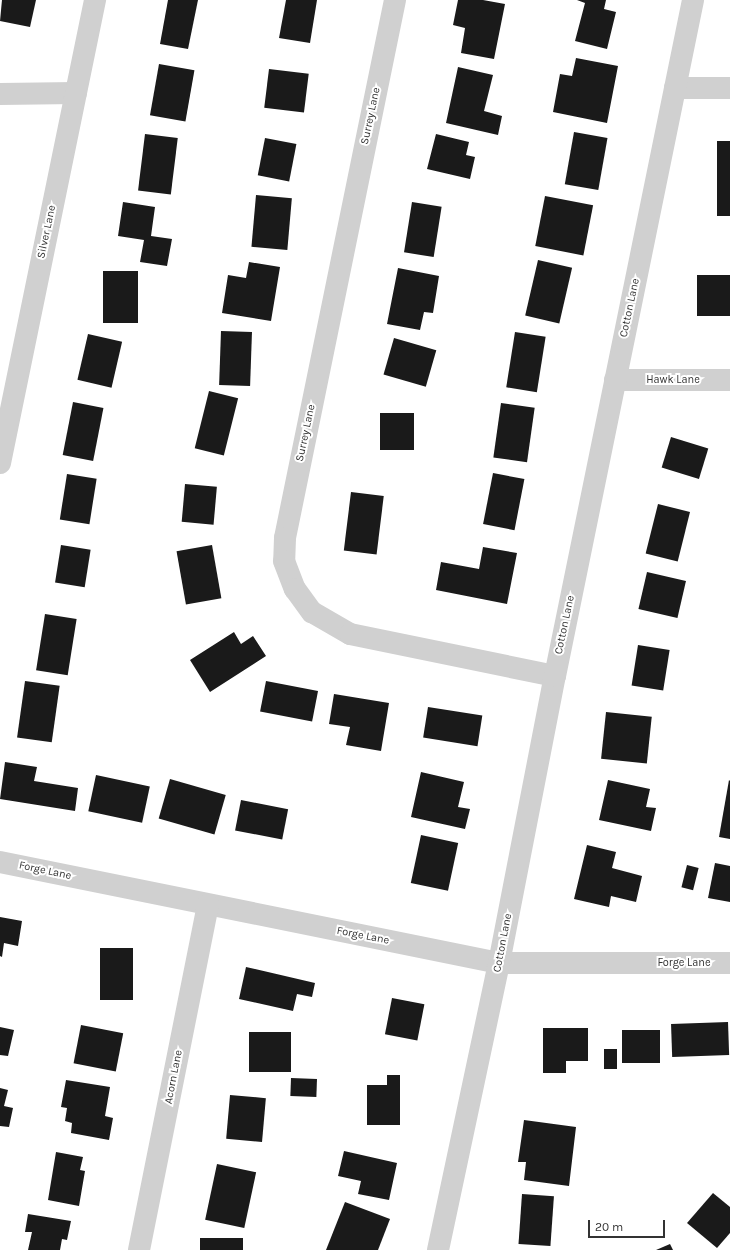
<!DOCTYPE html>
<style>
body{margin:0}
#map{position:relative;width:730px;height:1250px;overflow:hidden;background:#fff;font-family:Karla,sans-serif}
div>[style]{position:absolute}
.building>*{inset:0;background:#1a1a1a;transform-origin:0 0}
.street>*{height:22px;margin:-11px;padding:0 11px;transform-origin:11px;border-radius:11px;background:#d0d0d0}
span{translate:-50% -50%;white-space:nowrap;text-align:center;line-height:1.15;-webkit-text-stroke:4px #fff;paint-order:stroke}
.street-label{font-size:11px;color:#333}
.scale{position:absolute;left:588px;top:1220px;width:77px;height:18px;box-sizing:border-box;border:2px solid #333;border-top:0;padding-left:5px;font-size:12px;line-height:14px;white-space:nowrap;color:#333;-webkit-text-stroke:3px #fff;paint-order:stroke}
</style>
<div id="map">
<div class="building">
<div style="clip-path:polygon(2px 0,36px 0,30px 27px,0 21px)"></div>
<div style="clip-path:polygon(168px 0,198px 0,188px 49px,160px 44px)"></div>
<div style="clip-path:polygon(286px 0,317px 0,310px 43px,279px 38px)"></div>
<div style="clip-path:polygon(458px 0,483px 0,505px 4px,494px 59px,461px 53px,465px 28px,453px 25px)"></div>
<div style="clip-path:polygon(577px 0,606px 0,604px 9px,616px 12px,607px 49px,575px 41px,585px 3px)"></div>
<div style="clip-path:polygon(576px 58px,618px 66px,607px 123px,553px 112px,560px 74px,572px 76px)"></div>
<div style="left:159px;top:64px;width:36px;height:52px;rotate:10deg"></div>
<div style="clip-path:polygon(458px 67px,493px 75px,484px 111px,502px 116px,498px 135px,446px 123px)"></div>
<div style="left:269px;top:69px;width:40px;height:39px;rotate:7deg"></div>
<div style="left:574px;top:132px;width:34px;height:53px;rotate:10deg"></div>
<div style="left:145px;top:134px;width:33px;height:57px;rotate:7deg"></div>
<div style="clip-path:polygon(436px 134px,469px 142px,466px 155px,475px 157px,470px 179px,427px 169px)"></div>
<div style="left:265px;top:138px;width:32px;height:38px;rotate:11deg"></div>
<div style="left:717px;top:141px;width:13px;height:75px"></div>
<div style="left:256px;top:195px;width:36px;height:52px;rotate:5deg"></div>
<div style="left:545px;top:196px;width:49px;height:51px;rotate:11deg"></div>
<div style="clip-path:polygon(123px 202px,155px 207px,151px 236px,172px 239px,167px 266px,140px 262px,144px 240px,118px 236px)"></div>
<div style="left:412px;top:202px;width:30px;height:51px;rotate:9deg"></div>
<div style="left:538px;top:260px;width:35px;height:57px;rotate:13deg"></div>
<div style="clip-path:polygon(249px 262px,280px 267px,271px 321px,222px 313px,228px 275px,246px 278px)"></div>
<div style="clip-path:polygon(398px 268px,439px 276px,433px 313px,424px 312px,420px 330px,387px 324px)"></div>
<div style="left:103px;top:271px;width:35px;height:52px"></div>
<div style="left:697px;top:275px;width:33px;height:41px"></div>
<div style="left:221px;top:331px;width:31px;height:54px;rotate:2deg"></div>
<div style="left:515px;top:332px;width:31px;height:56px;rotate:9deg"></div>
<div style="left:88px;top:334px;width:35px;height:47px;rotate:13deg"></div>
<div style="left:394px;top:338px;width:44px;height:38px;rotate:16deg"></div>
<div style="left:209px;top:391px;width:30px;height:59px;rotate:14deg"></div>
<div style="left:73px;top:402px;width:31px;height:54px;rotate:11deg"></div>
<div style="left:501px;top:403px;width:34px;height:55px;rotate:8deg"></div>
<div style="left:380px;top:413px;width:34px;height:37px"></div>
<div style="left:671px;top:437px;width:39px;height:32px;rotate:17deg"></div>
<div style="left:493px;top:473px;width:32px;height:52px;rotate:11deg"></div>
<div style="left:67px;top:474px;width:30px;height:46px;rotate:9deg"></div>
<div style="left:185px;top:484px;width:32px;height:38px;rotate:5deg"></div>
<div style="left:351px;top:492px;width:33px;height:59px;rotate:7deg"></div>
<div style="left:658px;top:504px;width:33px;height:51px;rotate:14deg"></div>
<div style="left:61px;top:545px;width:30px;height:38px;rotate:9deg"></div>
<div style="left:212px;top:545px;width:54px;height:36px;rotate:80deg"></div>
<div style="clip-path:polygon(483px 547px,517px 553px,507px 604px,436px 590px,441px 562px,479px 569px)"></div>
<div style="left:647px;top:572px;width:40px;height:38px;rotate:13deg"></div>
<div style="left:45px;top:614px;width:32px;height:57px;rotate:9deg"></div>
<div style="clip-path:polygon(234px 632px,241px 644px,253px 636px,266px 656px,210px 692px,190px 660px)"></div>
<div style="left:638px;top:645px;width:32px;height:41px;rotate:9deg"></div>
<div style="left:25px;top:681px;width:35px;height:57px;rotate:8deg"></div>
<div style="left:266px;top:681px;width:53px;height:31px;rotate:11deg"></div>
<div style="clip-path:polygon(334px 694px,389px 703px,381px 751px,346px 745px,350px 727px,329px 724px)"></div>
<div style="left:428px;top:707px;width:55px;height:31px;rotate:9deg"></div>
<div style="left:606px;top:712px;width:46px;height:47px;rotate:6deg"></div>
<div style="clip-path:polygon(5px 762px,37px 767px,34px 781px,78px 788px,75px 811px,0 799px)"></div>
<div style="clip-path:polygon(421px 772px,464px 782px,458px 807px,470px 809px,465px 829px,411px 817px)"></div>
<div style="left:96px;top:775px;width:55px;height:37px;rotate:12deg"></div>
<div style="left:170px;top:779px;width:58px;height:41px;rotate:16deg"></div>
<div style="clip-path:polygon(608px 780px,650px 789px,646px 807px,656px 808px,651px 831px,599px 820px)"></div>
<div style="clip-path:polygon(729px 780px,730px 781px,730px 839px,719px 837px)"></div>
<div style="left:241px;top:800px;width:48px;height:31px;rotate:11deg"></div>
<div style="left:421px;top:835px;width:38px;height:49px;rotate:12deg"></div>
<div style="clip-path:polygon(587px 845px,616px 852px,612px 868px,642px 876px,636px 902px,611px 896px,609px 907px,574px 899px)"></div>
<div style="clip-path:polygon(715px 863px,730px 866px,730px 902px,708px 898px)"></div>
<div style="left:687px;top:865px;width:12px;height:23px;rotate:14deg"></div>
<div style="clip-path:polygon(0 917px,22px 921px,18px 946px,4px 943px,2px 957px,0 956px)"></div>
<div style="left:100px;top:948px;width:33px;height:52px"></div>
<div style="clip-path:polygon(246px 967px,315px 983px,312px 997px,297px 994px,293px 1011px,239px 999px)"></div>
<div style="left:392px;top:998px;width:33px;height:37px;rotate:11deg"></div>
<div style="left:728px;top:1022px;width:33px;height:57px;rotate:88deg"></div>
<div style="left:81px;top:1025px;width:43px;height:39px;rotate:11deg"></div>
<div style="clip-path:polygon(0 1027px,14px 1030px,8px 1056px,0 1055px)"></div>
<div style="clip-path:polygon(543px 1028px,588px 1028px,588px 1061px,566px 1061px,566px 1073px,543px 1073px)"></div>
<div style="left:622px;top:1030px;width:38px;height:33px"></div>
<div style="left:249px;top:1032px;width:42px;height:40px"></div>
<div style="left:604px;top:1049px;width:13px;height:20px"></div>
<div style="clip-path:polygon(387px 1075px,400px 1075px,400px 1125px,367px 1125px,367px 1085px,387px 1085px)"></div>
<div style="left:291px;top:1078px;width:26px;height:18px;rotate:2deg"></div>
<div style="clip-path:polygon(66px 1080px,110px 1087px,105px 1116px,113px 1118px,109px 1140px,71px 1133px,72px 1123px,65px 1121px,67px 1108px,61px 1107px)"></div>
<div style="clip-path:polygon(0 1088px,8px 1090px,4px 1106px,13px 1108px,9px 1127px,0 1126px)"></div>
<div style="left:230px;top:1095px;width:36px;height:44px;rotate:5deg"></div>
<div style="clip-path:polygon(524px 1120px,576px 1127px,569px 1186px,524px 1180px,526px 1162px,518px 1162px)"></div>
<div style="clip-path:polygon(344px 1151px,397px 1163px,389px 1200px,358px 1194px,361px 1181px,338px 1176px)"></div>
<div style="clip-path:polygon(56px 1152px,83px 1157px,80px 1170px,85px 1171px,79px 1206px,48px 1200px)"></div>
<div style="left:217px;top:1164px;width:40px;height:57px;rotate:12deg"></div>
<div style="clip-path:polygon(713px 1193px,730px 1207px,730px 1233px,717px 1248px,687px 1223px)"></div>
<div style="left:522px;top:1194px;width:32px;height:50px;rotate:4deg"></div>
<div style="clip-path:polygon(345px 1202px,390px 1219px,378px 1250px,326px 1250px)"></div>
<div style="clip-path:polygon(28px 1214px,71px 1221px,67px 1240px,62px 1239px,60px 1250px,28px 1250px,32px 1232px,25px 1232px)"></div>
<div style="left:200px;top:1238px;width:43px;height:12px"></div>
<div style="clip-path:polygon(670px 1244px,673px 1250px,656px 1250px)"></div>
</div>
<div class="street">
<div style="left:395px;top:0;width:549px;rotate:101.56deg"></div>
<div style="left:285px;top:538px;width:23px;rotate:92deg"></div>
<div style="left:284px;top:561px;width:30px;rotate:69deg"></div>
<div style="left:295px;top:589px;width:29px;rotate:54deg"></div>
<div style="left:312px;top:612px;width:44px;rotate:30.1deg"></div>
<div style="left:350px;top:634px;width:209px;rotate:11.6deg"></div>
<div style="left:675px;top:88px;width:55px"></div>
<div style="left:0;top:94px;width:76px;rotate:-0.8deg"></div>
<div style="left:615px;top:380px;width:115px"></div>
<div style="left:0;top:463px;width:473px;rotate:-78.4deg"></div>
<div style="left:0;top:862px;width:509px;rotate:11.44deg"></div>
<div style="left:499px;top:963px;width:231px"></div>
<div style="left:139px;top:1250px;width:352px;rotate:-78.7deg"></div>
<div style="left:438px;top:1250px;width:293px;rotate:-78deg"></div>
<div style="left:499px;top:963px;width:292px;rotate:-79deg"></div>
<div style="left:555px;top:676px;width:690px;rotate:-78.46deg"></div>
</div>
<div class="street-label">
<span style="left:371px;top:116px;rotate:-78deg">Surrey Lane</span>
<span style="left:47px;top:232px;rotate:-78deg">Silver Lane</span>
<span style="left:630px;top:308px;rotate:-78deg">Cotton Lane</span>
<span style="left:673px;top:380px">Hawk Lane</span>
<span style="left:306px;top:433px;rotate:-78deg">Surrey Lane</span>
<span style="left:565px;top:625px;rotate:-78deg">Cotton Lane</span>
<span style="left:45px;top:871px;rotate:12deg">Forge Lane</span>
<span style="left:363px;top:936px;rotate:11deg">Forge Lane</span>
<span style="left:503px;top:943px;rotate:-79deg">Cotton Lane</span>
<span style="left:684px;top:963px">Forge Lane</span>
<span style="left:174px;top:1077px;rotate:-79deg">Acorn Lane</span>
</div>
<div class="scale">20 m</div>
</div>
